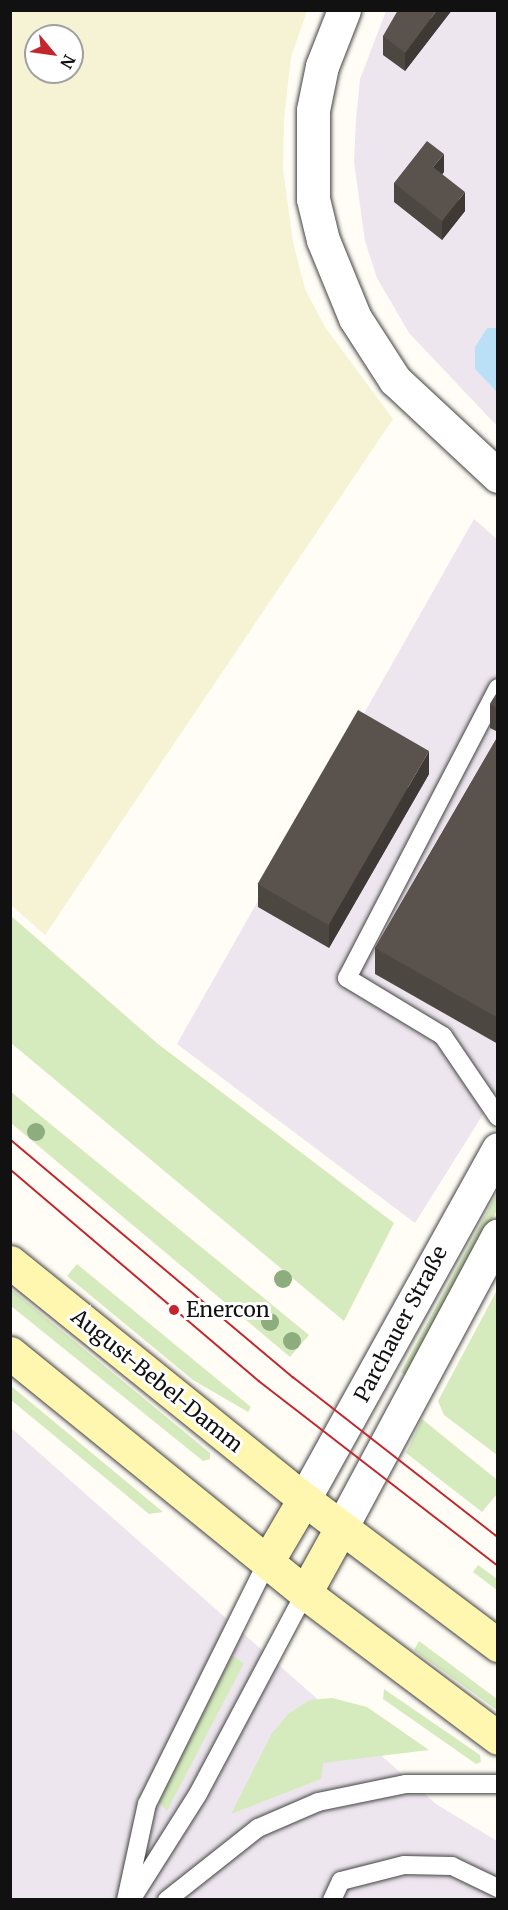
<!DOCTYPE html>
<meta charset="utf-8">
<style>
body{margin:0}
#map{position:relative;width:508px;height:1910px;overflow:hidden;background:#fffdf5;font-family:Merriweather,serif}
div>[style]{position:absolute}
.industrial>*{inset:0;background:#eee6ef}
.farmland>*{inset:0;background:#f6f3d4}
.green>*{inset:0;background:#d5ebbd}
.water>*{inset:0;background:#b9e0f7}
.roads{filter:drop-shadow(0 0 2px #444) drop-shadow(0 0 2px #444)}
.service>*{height:18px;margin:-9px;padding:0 9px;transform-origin:9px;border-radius:9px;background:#fff}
.minor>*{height:33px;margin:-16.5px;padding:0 16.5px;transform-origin:16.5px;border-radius:16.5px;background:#fff}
.secondary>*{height:33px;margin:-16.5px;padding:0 16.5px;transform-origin:16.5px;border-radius:16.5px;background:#fff6b0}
.tram>*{height:1.5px;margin:-0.75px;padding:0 0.75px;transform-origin:0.75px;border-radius:0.75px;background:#c4262e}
.trees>*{width:18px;height:18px;margin:-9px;border-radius:50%;background:#8dad7f}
.wall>*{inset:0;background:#4d4742}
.shaded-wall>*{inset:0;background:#3f3936}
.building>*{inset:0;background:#5a524d;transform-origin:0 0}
.dots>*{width:16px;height:16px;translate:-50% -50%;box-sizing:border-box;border:3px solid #fff;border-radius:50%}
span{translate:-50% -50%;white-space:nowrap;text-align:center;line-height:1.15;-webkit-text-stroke:6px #fff;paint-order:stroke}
.poi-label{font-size:21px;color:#111}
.left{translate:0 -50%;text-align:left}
.street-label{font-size:21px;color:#111}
.frame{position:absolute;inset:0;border:12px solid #111;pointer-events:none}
.north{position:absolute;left:24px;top:24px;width:60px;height:60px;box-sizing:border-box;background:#fff;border:2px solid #a0a0a0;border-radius:50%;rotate:119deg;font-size:16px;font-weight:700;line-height:24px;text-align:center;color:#111}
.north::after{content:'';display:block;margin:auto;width:21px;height:27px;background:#c4262e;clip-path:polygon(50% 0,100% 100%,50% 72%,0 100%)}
</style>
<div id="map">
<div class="industrial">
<div style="clip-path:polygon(386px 11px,497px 11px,497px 426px,409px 333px,377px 278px,365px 241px,354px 162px,356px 119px,360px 79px)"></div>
<div style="clip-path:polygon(474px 519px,498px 540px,497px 1092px,415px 1223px,177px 1044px)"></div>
<div style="clip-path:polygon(10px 1427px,436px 1804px,497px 1841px,497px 1899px,11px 1899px)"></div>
</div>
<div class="farmland">
<div style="clip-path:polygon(evenodd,11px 10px,307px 11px,291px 57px,284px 119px,283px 169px,293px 242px,305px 289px,325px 327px,393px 419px,45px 935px,10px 904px,11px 10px,36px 36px,72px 36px,72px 72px,36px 72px,36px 36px)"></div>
</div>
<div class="green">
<div style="clip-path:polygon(10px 915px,158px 1044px,394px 1223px,344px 1321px,11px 1043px)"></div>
<div style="clip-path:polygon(10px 1091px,309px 1335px,290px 1357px,11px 1123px)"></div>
<div style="clip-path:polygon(497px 1193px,497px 1210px,410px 1378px,401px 1372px)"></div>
<div style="clip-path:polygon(77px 1264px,251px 1407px,248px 1412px,193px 1380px,67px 1276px)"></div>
<div style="clip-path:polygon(11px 1289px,210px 1453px,210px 1459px,203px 1461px,11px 1306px)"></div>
<div style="clip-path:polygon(497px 1290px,497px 1455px,444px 1415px,438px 1401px)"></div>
<div style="clip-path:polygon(10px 1386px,11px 1386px,163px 1512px,149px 1514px,11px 1400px)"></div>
<div style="clip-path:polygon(422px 1419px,496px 1479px,497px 1494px,482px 1512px,406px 1453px)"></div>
<div style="clip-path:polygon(478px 1565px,497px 1579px,497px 1590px,473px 1572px)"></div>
<div style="clip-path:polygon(419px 1641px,497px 1699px,497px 1710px,414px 1650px)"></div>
<div style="clip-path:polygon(232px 1656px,244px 1663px,167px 1811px,159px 1802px)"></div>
<div style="clip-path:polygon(384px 1689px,480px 1755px,481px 1762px,476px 1764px,383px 1699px)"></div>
<div style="clip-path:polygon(332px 1698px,367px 1707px,429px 1750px,323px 1763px,321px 1779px,231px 1814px,272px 1733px,289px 1713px,310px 1700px)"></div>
</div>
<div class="water">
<div style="clip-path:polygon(487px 328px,497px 328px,497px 392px,475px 369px,475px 347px)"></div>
</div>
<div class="roads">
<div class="service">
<div style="left:498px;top:688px;width:327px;rotate:117.5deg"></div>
<div style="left:347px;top:978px;width:112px;rotate:31.1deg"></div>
<div style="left:443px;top:1036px;width:98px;rotate:55.8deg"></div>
<div style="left:126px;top:1900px;width:98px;rotate:-77.7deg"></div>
<div style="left:147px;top:1804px;width:270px;rotate:-63.6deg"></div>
<div style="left:131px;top:1900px;width:125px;rotate:-57.7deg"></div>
<div style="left:198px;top:1794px;width:228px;rotate:-62deg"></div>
<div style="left:167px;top:1900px;width:116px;rotate:-38.4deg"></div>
<div style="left:258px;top:1828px;width:65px;rotate:-23.4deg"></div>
<div style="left:318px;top:1802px;width:90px;rotate:-11.6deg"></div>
<div style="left:406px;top:1784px;width:92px"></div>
<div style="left:332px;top:1900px;width:21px;rotate:-65deg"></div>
<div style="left:341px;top:1881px;width:65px;rotate:-14.3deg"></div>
<div style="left:404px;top:1865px;width:48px;rotate:1.2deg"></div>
<div style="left:452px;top:1866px;width:51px;rotate:25.6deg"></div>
</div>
<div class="minor">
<div style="left:344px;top:10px;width:60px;rotate:111.4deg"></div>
<div style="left:322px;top:66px;width:45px;rotate:101.6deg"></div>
<div style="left:313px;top:110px;width:89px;rotate:90deg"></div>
<div style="left:313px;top:199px;width:42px;rotate:76.3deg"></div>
<div style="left:323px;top:240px;width:84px;rotate:67.7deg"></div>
<div style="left:355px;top:318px;width:74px;rotate:57.2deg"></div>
<div style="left:395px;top:380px;width:141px;rotate:43deg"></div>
<div style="left:304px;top:1499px;width:400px;rotate:-61deg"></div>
<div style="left:341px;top:1528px;width:332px;rotate:-61.8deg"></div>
</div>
<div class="secondary">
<div style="left:10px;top:1262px;width:378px;rotate:38.9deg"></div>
<div style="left:304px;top:1499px;width:243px;rotate:37deg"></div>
<div style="left:10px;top:1353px;width:380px;rotate:39.1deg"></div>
<div style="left:305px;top:1593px;width:241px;rotate:36.9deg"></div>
<div style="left:267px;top:1562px;width:73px;rotate:-59.6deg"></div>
<div style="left:305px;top:1593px;width:74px;rotate:-61deg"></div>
</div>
</div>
<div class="tram">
<div style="left:10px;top:1139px;width:370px;rotate:40.1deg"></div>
<div style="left:293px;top:1377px;width:260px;rotate:38deg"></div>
<div style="left:10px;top:1169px;width:327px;rotate:40.4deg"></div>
<div style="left:259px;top:1381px;width:302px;rotate:37.7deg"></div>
</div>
<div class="trees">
<div style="left:36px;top:1132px"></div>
<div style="left:283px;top:1279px"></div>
<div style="left:270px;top:1322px"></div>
<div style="left:292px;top:1341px"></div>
</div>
<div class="wall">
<div style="clip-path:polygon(452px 10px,405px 71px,383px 55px,383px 36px)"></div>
<div style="clip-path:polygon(444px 172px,442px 174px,465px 211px,442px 240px,394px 202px,394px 183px)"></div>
<div style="clip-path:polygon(498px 691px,498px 732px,490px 728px,490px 704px)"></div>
<div style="clip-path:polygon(498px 736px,498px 1044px,375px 974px,375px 948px)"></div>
<div style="clip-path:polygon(429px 774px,329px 948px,258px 907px,258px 884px)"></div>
</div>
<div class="shaded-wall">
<div style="clip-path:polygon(437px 10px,452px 10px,405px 71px,405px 53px)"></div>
<div style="clip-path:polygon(444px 154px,444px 172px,433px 186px,433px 167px)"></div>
<div style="clip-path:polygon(465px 192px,465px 211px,442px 240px,442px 221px)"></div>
<div style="clip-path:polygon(429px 751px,429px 774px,329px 948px,329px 924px)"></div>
</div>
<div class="building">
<div style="clip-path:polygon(398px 10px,437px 10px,405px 53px,383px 36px)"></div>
<div style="clip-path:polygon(427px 141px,444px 154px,433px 167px,465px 192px,442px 221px,394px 183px)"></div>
<div style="clip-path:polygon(498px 691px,498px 709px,490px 704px)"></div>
<div style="left:358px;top:710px;width:82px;height:201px;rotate:30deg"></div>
<div style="clip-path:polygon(498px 736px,498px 1018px,375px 948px)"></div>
</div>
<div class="dots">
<div style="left:174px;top:1310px;background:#c4262e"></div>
</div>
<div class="poi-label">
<span class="left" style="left:186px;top:1310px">Enercon</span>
</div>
<div class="street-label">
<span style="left:401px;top:1324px;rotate:-62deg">Parchauer Straße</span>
<span style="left:157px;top:1381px;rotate:39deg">August-Bebel-Damm</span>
</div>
<div class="frame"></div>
<div class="north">N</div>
</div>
